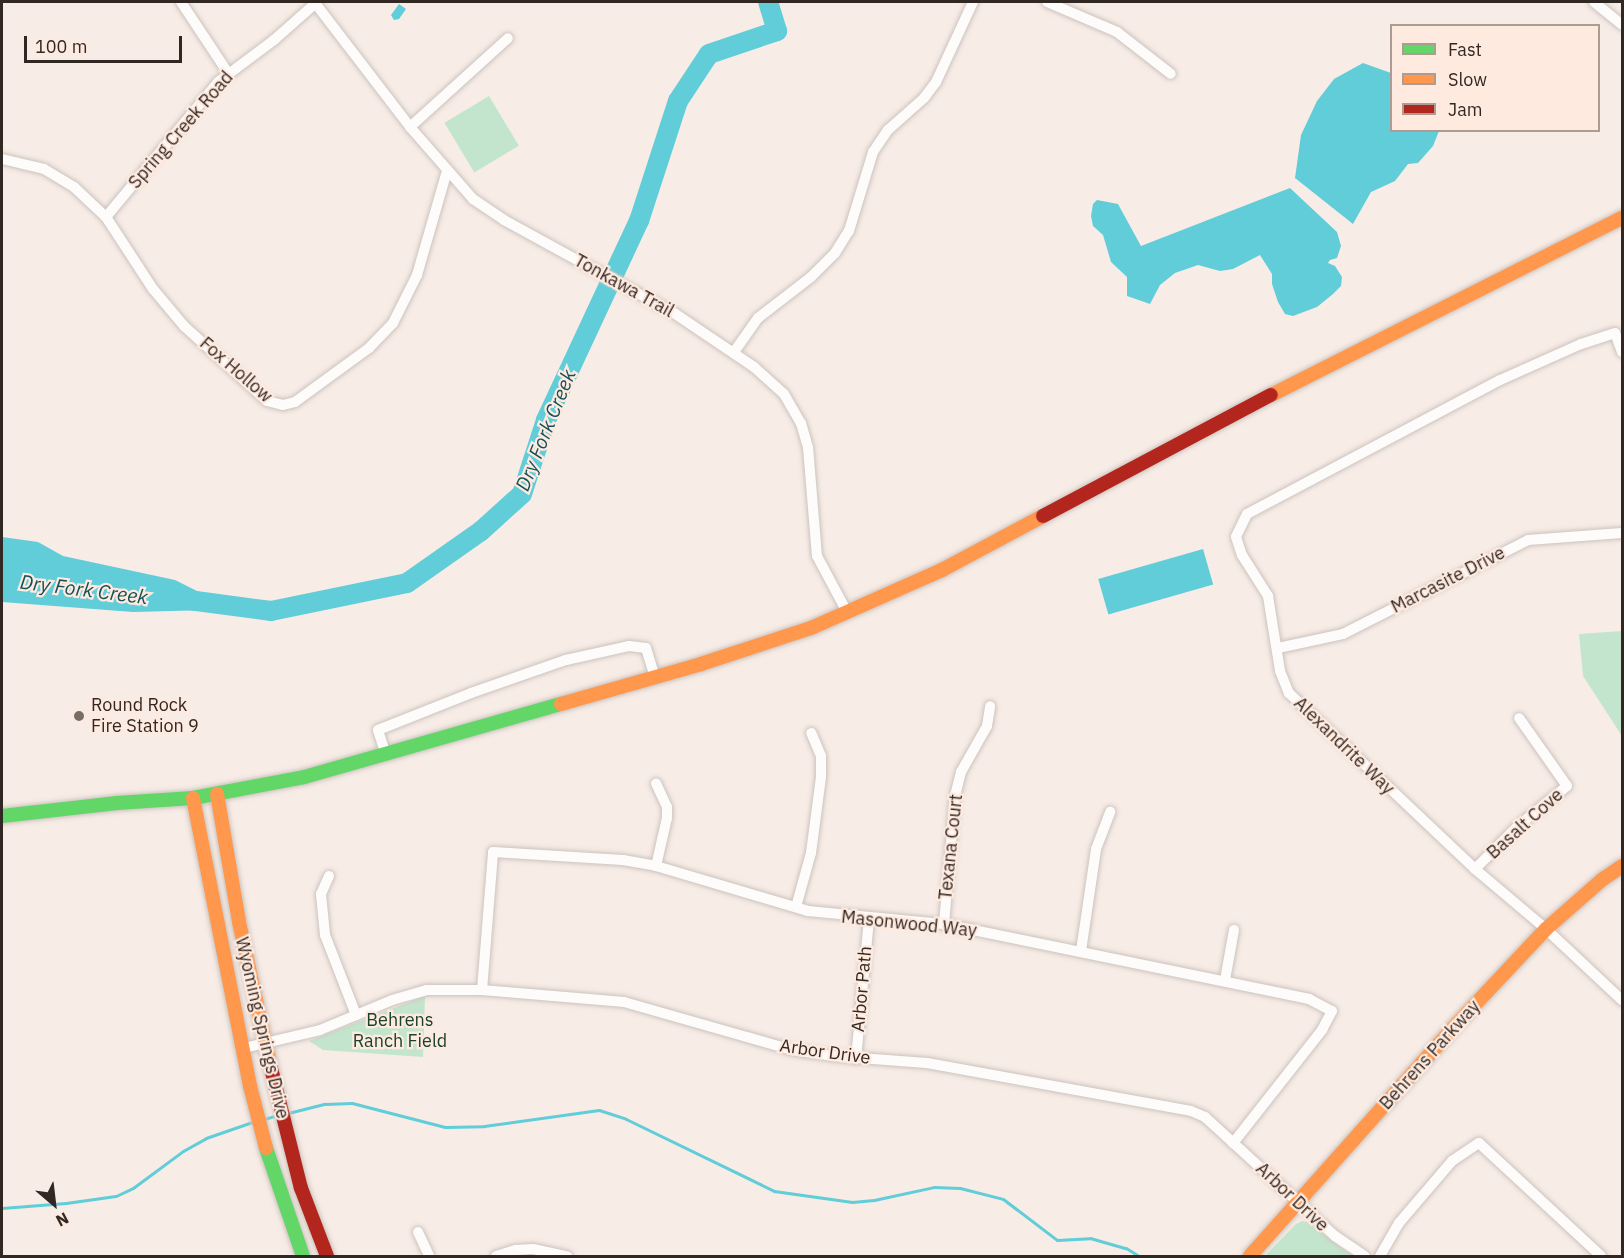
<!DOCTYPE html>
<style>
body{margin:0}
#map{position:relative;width:1624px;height:1258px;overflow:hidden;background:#f7ece6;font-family:"IBM Plex Sans",sans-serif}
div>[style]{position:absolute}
.green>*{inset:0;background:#c4e5cd;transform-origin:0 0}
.water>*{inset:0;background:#60cdd9;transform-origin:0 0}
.stream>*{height:3px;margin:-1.5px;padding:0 1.5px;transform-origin:1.5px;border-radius:1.5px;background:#60cdd9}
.river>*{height:20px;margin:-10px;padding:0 10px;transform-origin:10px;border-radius:10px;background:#60cdd9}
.roads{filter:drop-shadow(0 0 2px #ccc3be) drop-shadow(0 0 2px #ccc3be)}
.street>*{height:10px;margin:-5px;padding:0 5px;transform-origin:5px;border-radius:5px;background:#fefcfb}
.fast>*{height:14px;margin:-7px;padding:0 7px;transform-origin:7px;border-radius:7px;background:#63d668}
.slow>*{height:14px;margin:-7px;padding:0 7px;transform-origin:7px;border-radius:7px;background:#ff974d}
.jam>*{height:14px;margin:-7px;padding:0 7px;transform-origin:7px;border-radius:7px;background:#b3261e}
.dots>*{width:16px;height:16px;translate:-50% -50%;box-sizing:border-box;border:3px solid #feeadf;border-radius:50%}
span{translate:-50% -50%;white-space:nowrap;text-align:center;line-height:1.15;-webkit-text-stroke:4.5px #feeadf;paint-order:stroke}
.street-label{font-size:18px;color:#322823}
.poi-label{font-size:18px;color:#322823}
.left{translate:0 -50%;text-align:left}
.park-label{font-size:18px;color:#18432d}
.water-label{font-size:20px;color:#145159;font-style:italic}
.frame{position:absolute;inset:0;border:3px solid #322823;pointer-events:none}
.legend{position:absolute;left:1390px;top:24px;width:210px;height:108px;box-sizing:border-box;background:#feeadf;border:2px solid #ac9c94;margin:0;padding:8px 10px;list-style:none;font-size:18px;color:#322823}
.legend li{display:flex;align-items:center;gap:12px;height:30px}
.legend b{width:30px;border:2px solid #ac9c94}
.north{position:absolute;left:24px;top:1174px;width:60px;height:60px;-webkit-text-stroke:4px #feeadf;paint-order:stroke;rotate:152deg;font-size:16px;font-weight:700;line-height:24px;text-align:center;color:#322823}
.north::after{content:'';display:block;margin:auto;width:21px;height:27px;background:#322823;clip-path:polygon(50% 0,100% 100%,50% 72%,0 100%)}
.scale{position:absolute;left:24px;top:36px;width:158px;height:27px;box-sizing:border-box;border:3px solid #322823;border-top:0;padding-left:8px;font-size:18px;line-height:21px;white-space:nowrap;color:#322823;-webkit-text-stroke:4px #feeadf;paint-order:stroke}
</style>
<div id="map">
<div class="green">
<div style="left:489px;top:96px;width:58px;height:52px;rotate:59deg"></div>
<div style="clip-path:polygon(1622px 631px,1622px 736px,1583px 676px,1579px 634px)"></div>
<div style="clip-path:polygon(425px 996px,423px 1057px,323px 1050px,309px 1041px)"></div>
<div style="clip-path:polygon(1302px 1221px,1307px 1222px,1352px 1256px,1265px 1256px,1296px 1224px)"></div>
</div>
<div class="water">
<div style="clip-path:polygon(399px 4px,406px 9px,399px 19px,394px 20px,391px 15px)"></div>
<div style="clip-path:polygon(1363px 63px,1391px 73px,1392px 130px,1439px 131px,1433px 146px,1418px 163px,1408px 164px,1395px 181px,1371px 192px,1353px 224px,1295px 178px,1301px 135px,1317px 101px,1334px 79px)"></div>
<div style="clip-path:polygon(1290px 188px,1337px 232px,1341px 246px,1337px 258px,1330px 260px,1328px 263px,1335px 266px,1342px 277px,1341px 286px,1333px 294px,1317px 307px,1293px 316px,1285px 314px,1278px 302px,1272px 284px,1272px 274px,1260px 255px,1233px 269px,1220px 271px,1198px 265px,1175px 273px,1160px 285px,1150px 304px,1127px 296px,1127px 277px,1111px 262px,1103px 235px,1093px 226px,1091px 216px,1093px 204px,1097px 200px,1118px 204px,1141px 246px)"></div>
<div style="clip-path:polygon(2px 537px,38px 542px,63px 556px,175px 580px,201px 593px,210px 610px,133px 612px,2px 602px)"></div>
<div style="left:1203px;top:549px;width:37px;height:109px;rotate:74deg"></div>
</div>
<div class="stream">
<div style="left:288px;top:1113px;width:38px;rotate:-14deg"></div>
<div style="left:325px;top:1104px;width:27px;rotate:-2deg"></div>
<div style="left:352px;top:1103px;width:96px;rotate:14.5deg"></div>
<div style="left:445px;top:1127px;width:39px;rotate:-1deg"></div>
<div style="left:484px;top:1126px;width:116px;rotate:-7.9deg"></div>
<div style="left:599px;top:1110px;width:28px;rotate:18deg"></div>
<div style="left:626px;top:1119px;width:165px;rotate:25.9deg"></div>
<div style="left:774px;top:1191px;width:79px;rotate:8deg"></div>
<div style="left:852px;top:1202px;width:22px;rotate:-5deg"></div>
<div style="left:874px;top:1200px;width:61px;rotate:-12.2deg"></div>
<div style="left:934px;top:1187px;width:26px;rotate:2deg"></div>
<div style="left:960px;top:1188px;width:44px;rotate:14.3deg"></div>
<div style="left:1003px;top:1199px;width:68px;rotate:37.2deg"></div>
<div style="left:1057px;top:1240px;width:33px;rotate:-3deg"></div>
<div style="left:1090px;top:1238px;width:37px;rotate:16deg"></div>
<div style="left:1126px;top:1248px;width:15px;rotate:32deg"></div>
<div style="left:264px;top:1119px;width:15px;rotate:-16deg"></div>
<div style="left:2px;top:1208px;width:64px;rotate:-4.5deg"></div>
<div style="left:66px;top:1203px;width:50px;rotate:-8deg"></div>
<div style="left:116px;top:1196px;width:19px;rotate:-25deg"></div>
<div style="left:133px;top:1188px;width:62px;rotate:-36.5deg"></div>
<div style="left:183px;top:1151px;width:26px;rotate:-29deg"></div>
<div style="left:206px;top:1138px;width:52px;rotate:-19.1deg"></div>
</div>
<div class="river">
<div style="left:181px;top:599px;width:91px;rotate:7.6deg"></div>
<div style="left:271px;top:611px;width:139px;rotate:-11.6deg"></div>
<div style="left:407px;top:583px;width:90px;rotate:-35.1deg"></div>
<div style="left:481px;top:531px;width:55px;rotate:-42.1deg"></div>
<div style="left:522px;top:494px;width:78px;rotate:-72deg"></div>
<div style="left:546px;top:420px;width:220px;rotate:-65deg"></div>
<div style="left:639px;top:221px;width:126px;rotate:-72deg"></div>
<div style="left:678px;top:101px;width:56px;rotate:-56.6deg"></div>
<div style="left:709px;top:54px;width:72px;rotate:-18.7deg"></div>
<div style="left:777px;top:31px;width:30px;rotate:-107deg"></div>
</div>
<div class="roads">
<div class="street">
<div style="left:181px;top:2px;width:85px;rotate:56.5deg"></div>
<div style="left:1047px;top:2px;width:76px;rotate:23.2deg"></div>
<div style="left:1117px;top:32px;width:68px;rotate:37.9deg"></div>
<div style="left:1594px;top:2px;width:36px;rotate:39deg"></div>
<div style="left:315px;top:3px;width:156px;rotate:52.5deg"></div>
<div style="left:410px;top:127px;width:96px;rotate:48.8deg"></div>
<div style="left:473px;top:199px;width:37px;rotate:34deg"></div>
<div style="left:504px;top:220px;width:194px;rotate:28.7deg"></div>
<div style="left:674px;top:313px;width:97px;rotate:34deg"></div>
<div style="left:754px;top:367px;width:40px;rotate:42deg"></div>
<div style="left:784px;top:394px;width:34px;rotate:60deg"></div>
<div style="left:801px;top:423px;width:25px;rotate:74deg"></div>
<div style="left:808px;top:447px;width:109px;rotate:85.3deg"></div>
<div style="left:817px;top:556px;width:64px;rotate:61.8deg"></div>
<div style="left:410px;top:127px;width:132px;rotate:-42.2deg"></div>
<div style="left:2px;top:159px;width:43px;rotate:13.4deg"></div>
<div style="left:44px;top:169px;width:35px;rotate:31deg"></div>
<div style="left:74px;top:187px;width:44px;rotate:43.2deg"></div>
<div style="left:106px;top:217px;width:86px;rotate:56.9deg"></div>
<div style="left:153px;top:289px;width:48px;rotate:50deg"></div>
<div style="left:184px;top:326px;width:112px;rotate:42.1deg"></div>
<div style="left:267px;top:401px;width:16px;rotate:14deg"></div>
<div style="left:283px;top:405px;width:12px;rotate:-14deg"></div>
<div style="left:295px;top:402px;width:92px;rotate:-36.1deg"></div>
<div style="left:369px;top:348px;width:35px;rotate:-46deg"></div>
<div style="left:393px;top:323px;width:54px;rotate:-63.4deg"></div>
<div style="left:417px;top:275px;width:108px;rotate:-73.9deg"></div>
<div style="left:106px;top:217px;width:175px;rotate:-50.3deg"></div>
<div style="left:218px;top:82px;width:70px;rotate:-36.9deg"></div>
<div style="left:274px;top:40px;width:57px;rotate:-41.5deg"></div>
<div style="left:734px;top:352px;width:42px;rotate:-54.8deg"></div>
<div style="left:758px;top:318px;width:67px;rotate:-37.7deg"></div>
<div style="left:811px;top:277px;width:34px;rotate:-45deg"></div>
<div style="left:835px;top:253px;width:26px;rotate:-58deg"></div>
<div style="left:849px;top:231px;width:83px;rotate:-73.1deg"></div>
<div style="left:873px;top:152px;width:27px;rotate:-56deg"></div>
<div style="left:888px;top:130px;width:48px;rotate:-41.6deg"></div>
<div style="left:924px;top:98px;width:20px;rotate:-53deg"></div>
<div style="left:936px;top:82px;width:88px;rotate:-65.2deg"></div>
<div style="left:1622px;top:352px;width:20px;rotate:-110deg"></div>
<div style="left:1615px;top:333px;width:36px;rotate:162deg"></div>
<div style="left:1581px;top:344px;width:89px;rotate:156deg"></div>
<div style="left:1500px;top:380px;width:286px;rotate:152.1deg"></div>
<div style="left:1247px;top:514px;width:25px;rotate:116deg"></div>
<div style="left:1236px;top:537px;width:19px;rotate:72deg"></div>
<div style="left:1242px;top:555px;width:49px;rotate:57.6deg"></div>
<div style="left:1268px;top:596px;width:76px;rotate:80.9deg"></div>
<div style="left:1280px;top:671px;width:24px;rotate:68deg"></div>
<div style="left:1289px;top:693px;width:256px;rotate:43.4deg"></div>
<div style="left:1475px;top:869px;width:93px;rotate:40.2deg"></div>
<div style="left:1546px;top:929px;width:104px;rotate:43.1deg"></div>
<div style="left:1278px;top:648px;width:66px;rotate:-12.2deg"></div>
<div style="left:1343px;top:634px;width:208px;rotate:-26.9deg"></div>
<div style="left:1528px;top:540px;width:94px;rotate:-4.3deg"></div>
<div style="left:386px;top:755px;width:26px;rotate:-108deg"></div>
<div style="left:378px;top:730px;width:100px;rotate:-21.7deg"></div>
<div style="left:471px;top:693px;width:101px;rotate:-19.2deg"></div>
<div style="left:566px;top:660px;width:65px;rotate:-12.5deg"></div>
<div style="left:629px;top:646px;width:17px;rotate:7deg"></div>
<div style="left:646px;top:648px;width:28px;rotate:73deg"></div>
<div style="left:656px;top:866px;width:49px;rotate:-77.1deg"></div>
<div style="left:667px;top:818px;width:11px;rotate:-90deg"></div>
<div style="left:667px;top:807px;width:26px;rotate:-115deg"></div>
<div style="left:1475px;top:869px;width:61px;rotate:-45deg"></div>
<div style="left:1518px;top:826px;width:63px;rotate:-39.2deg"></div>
<div style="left:1567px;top:786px;width:83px;rotate:-125.2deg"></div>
<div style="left:329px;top:876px;width:20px;rotate:114deg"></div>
<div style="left:321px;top:894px;width:41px;rotate:84.4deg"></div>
<div style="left:325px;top:935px;width:86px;rotate:68.8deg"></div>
<div style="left:796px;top:907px;width:56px;rotate:-74.5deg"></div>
<div style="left:811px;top:853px;width:77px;rotate:-82.5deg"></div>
<div style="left:821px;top:777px;width:21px;rotate:-90deg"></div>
<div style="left:821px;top:756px;width:25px;rotate:-113deg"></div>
<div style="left:944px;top:924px;width:128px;rotate:-85.1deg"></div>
<div style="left:955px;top:796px;width:25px;rotate:-76deg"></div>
<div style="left:961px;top:772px;width:53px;rotate:-60.5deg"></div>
<div style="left:987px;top:726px;width:20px;rotate:-81deg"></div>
<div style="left:1081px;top:951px;width:103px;rotate:-81.6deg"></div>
<div style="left:1096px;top:849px;width:40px;rotate:-69deg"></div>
<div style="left:1225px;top:980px;width:51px;rotate:-79.8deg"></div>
<div style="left:482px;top:990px;width:138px;rotate:-85.4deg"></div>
<div style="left:493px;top:852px;width:130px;rotate:3.5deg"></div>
<div style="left:623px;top:860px;width:34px;rotate:10deg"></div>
<div style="left:656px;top:866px;width:159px;rotate:16.5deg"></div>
<div style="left:808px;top:911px;width:137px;rotate:5.5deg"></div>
<div style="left:944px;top:924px;width:373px;rotate:11.6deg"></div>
<div style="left:1309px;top:999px;width:26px;rotate:28deg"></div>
<div style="left:1332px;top:1011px;width:21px;rotate:118deg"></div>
<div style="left:1322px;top:1030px;width:144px;rotate:128.2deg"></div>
<div style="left:244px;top:1048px;width:78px;rotate:-13.3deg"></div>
<div style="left:320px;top:1030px;width:78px;rotate:-22.6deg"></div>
<div style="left:392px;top:1000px;width:35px;rotate:-16deg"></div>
<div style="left:426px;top:990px;width:56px"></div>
<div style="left:482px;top:990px;width:143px;rotate:4.8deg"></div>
<div style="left:624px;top:1002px;width:175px;rotate:15.9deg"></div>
<div style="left:792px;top:1050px;width:41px;rotate:8.3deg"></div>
<div style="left:833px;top:1056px;width:94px;rotate:4.3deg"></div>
<div style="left:927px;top:1063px;width:268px;rotate:10.3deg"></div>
<div style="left:1191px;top:1111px;width:15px;rotate:23deg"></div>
<div style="left:1205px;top:1117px;width:176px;rotate:42.5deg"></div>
<div style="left:1335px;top:1236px;width:36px;rotate:34deg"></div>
<div style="left:856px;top:1059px;width:141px;rotate:-84.7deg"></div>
<div style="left:418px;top:1232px;width:26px;rotate:65deg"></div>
<div style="left:496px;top:1256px;width:21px;rotate:-17deg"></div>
<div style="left:516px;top:1250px;width:17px;rotate:-3deg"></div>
<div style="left:533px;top:1249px;width:35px;rotate:12deg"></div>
<div style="left:1380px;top:1256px;width:38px;rotate:-60deg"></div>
<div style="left:1399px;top:1223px;width:82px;rotate:-49.5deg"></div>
<div style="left:1452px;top:1161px;width:32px;rotate:-34deg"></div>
<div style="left:1479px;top:1143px;width:166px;rotate:42.8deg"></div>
</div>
<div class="fast">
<div style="left:2px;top:816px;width:116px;rotate:-6.4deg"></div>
<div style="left:117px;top:803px;width:76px;rotate:-3.8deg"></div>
<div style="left:193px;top:798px;width:113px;rotate:-10.7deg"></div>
<div style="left:304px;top:777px;width:267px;rotate:-15.9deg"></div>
<div style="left:266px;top:1148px;width:114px;rotate:71.1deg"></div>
</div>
<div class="slow">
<div style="left:1271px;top:395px;width:393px;rotate:-26.8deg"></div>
<div style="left:561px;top:704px;width:146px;rotate:-15.9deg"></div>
<div style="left:701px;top:664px;width:116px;rotate:-18.1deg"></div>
<div style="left:811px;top:628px;width:143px;rotate:-23.9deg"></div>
<div style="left:942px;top:570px;width:115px;rotate:-28.1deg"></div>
<div style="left:217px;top:794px;width:130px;rotate:80.2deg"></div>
<div style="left:239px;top:922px;width:145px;rotate:77.7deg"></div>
<div style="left:193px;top:798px;width:294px;rotate:78.8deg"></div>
<div style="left:250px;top:1086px;width:64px;rotate:75.5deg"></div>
<div style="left:1250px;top:1256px;width:305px;rotate:-48.3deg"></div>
<div style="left:1453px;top:1028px;width:136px;rotate:-46.8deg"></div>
<div style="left:1546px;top:929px;width:76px;rotate:-41.3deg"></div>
<div style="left:1603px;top:879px;width:23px;rotate:-34deg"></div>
</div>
<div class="jam">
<div style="left:1043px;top:516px;width:258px;rotate:-28deg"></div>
<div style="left:270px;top:1064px;width:128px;rotate:76deg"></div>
<div style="left:301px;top:1188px;width:73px;rotate:69.1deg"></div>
</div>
</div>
<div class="dots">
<div style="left:79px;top:716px;background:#776d67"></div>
</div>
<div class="street-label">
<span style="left:181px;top:130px;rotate:-49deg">Spring Creek Road</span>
<span style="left:624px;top:286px;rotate:29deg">Tonkawa Trail</span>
<span style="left:236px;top:370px;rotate:41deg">Fox Hollow</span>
<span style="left:1448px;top:580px;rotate:-27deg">Marcasite Drive</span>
<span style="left:1344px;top:746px;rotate:44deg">Alexandrite Way</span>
<span style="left:1525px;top:824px;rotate:-42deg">Basalt Cove</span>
<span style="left:951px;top:847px;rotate:-84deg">Texana Court</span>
<span style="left:909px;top:924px;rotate:6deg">Masonwood Way</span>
<span style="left:862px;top:989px;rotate:-85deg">Arbor Path</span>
<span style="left:262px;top:1028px;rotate:77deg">Wyoming Springs Drive</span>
<span style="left:825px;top:1052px;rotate:8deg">Arbor Drive</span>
<span style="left:1430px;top:1055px;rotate:-48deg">Behrens Parkway</span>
<span style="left:1292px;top:1197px;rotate:43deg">Arbor Drive</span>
</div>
<div class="poi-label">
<span class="left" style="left:91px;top:716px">Round Rock<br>Fire Station 9</span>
</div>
<div class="park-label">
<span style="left:400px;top:1031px">Behrens<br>Ranch Field</span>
</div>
<div class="water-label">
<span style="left:545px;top:430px;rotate:-68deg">Dry Fork Creek</span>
<span style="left:84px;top:589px;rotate:7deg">Dry Fork Creek</span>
</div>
<div class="frame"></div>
<ul class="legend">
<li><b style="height:8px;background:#63d668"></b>Fast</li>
<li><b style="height:8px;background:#ff974d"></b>Slow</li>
<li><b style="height:8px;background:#b3261e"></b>Jam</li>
</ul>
<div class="north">N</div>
<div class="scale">100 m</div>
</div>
